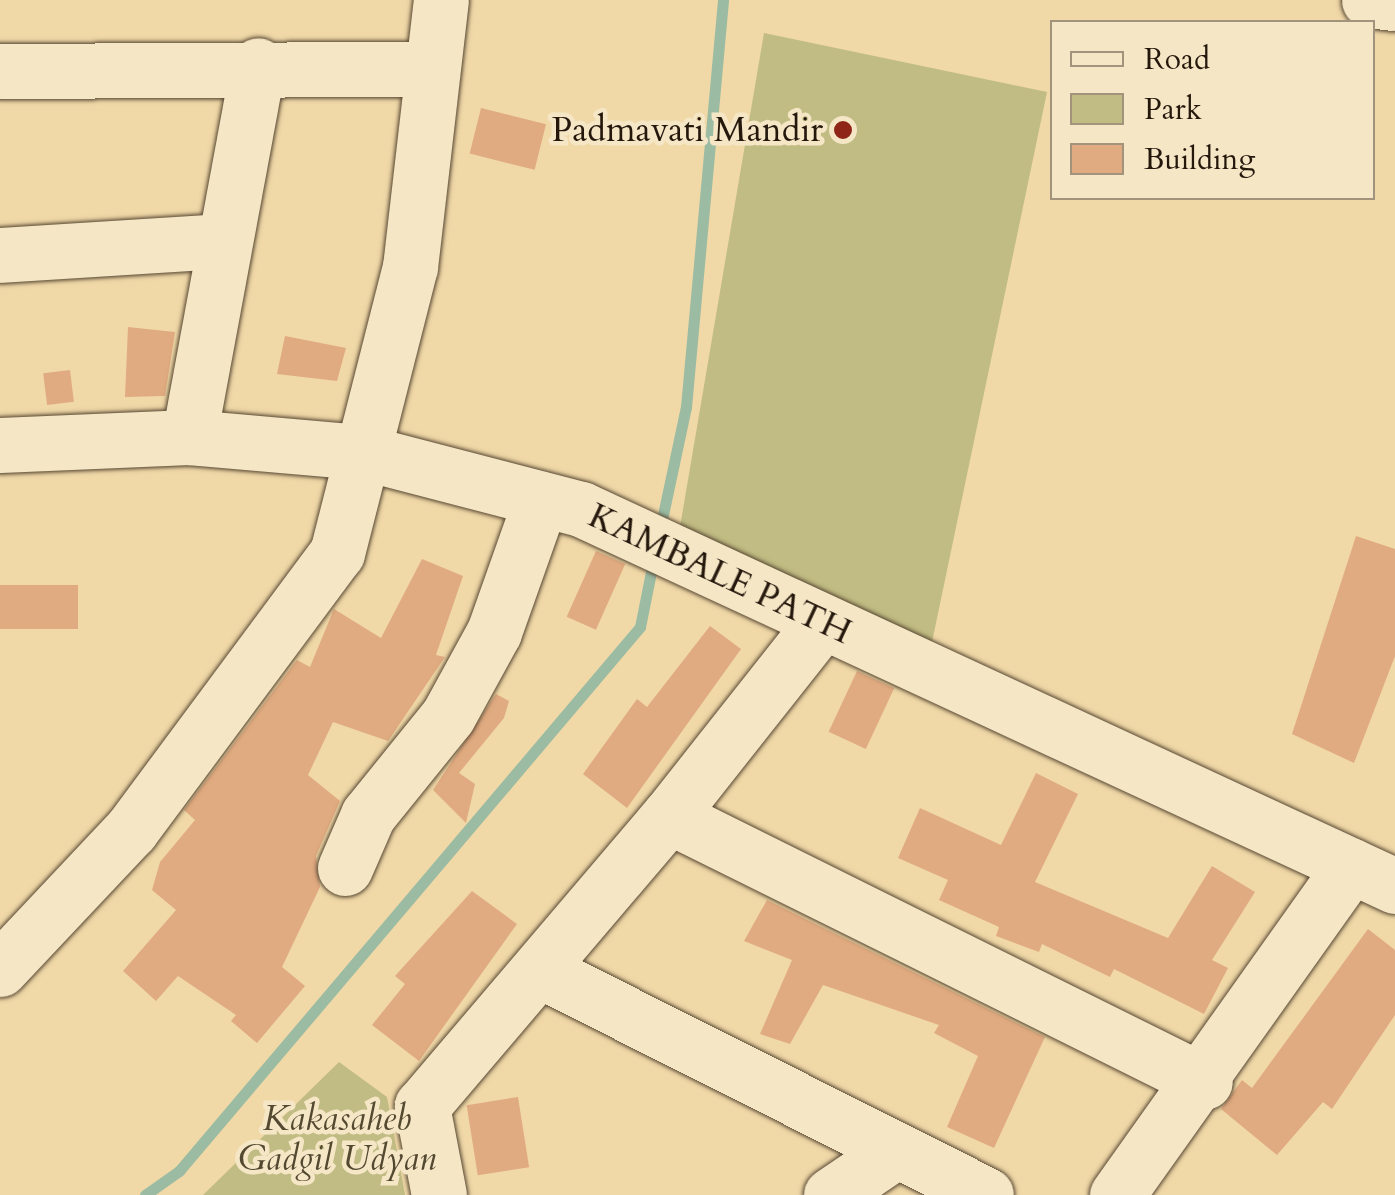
<!DOCTYPE html>
<style>
body{margin:0}
#map{position:relative;width:1395px;height:1195px;overflow:hidden;background:#f0d8a7;font-family:Cardo,serif}
div>[style]{position:absolute}
.green>*{inset:0;background:#c0bc83}
.stream>*{height:11px;margin:-5.5px;padding:0 5.5px;transform-origin:5.5px;border-radius:5.5px;background:#9bbba3}
.building>*{inset:0;background:#e1ab81;transform-origin:0 0}
.roads{filter:drop-shadow(0 0 2px #574733) drop-shadow(0 0 2px #574733)}
.minor>*{height:55px;margin:-27.5px;padding:0 27.5px;transform-origin:27.5px;border-radius:27.5px;background:#f5e6c6}
.dots>*{width:28px;height:28px;translate:-50% -50%;box-sizing:border-box;border:5px solid #f5e6c6;border-radius:50%}
span{translate:-50% -50%;white-space:nowrap;text-align:center;line-height:1.15;-webkit-text-stroke:9px #f5e6c6;paint-order:stroke}
.poi-label{font-size:35px;color:#24170c}
.right{translate:-100% -50%;text-align:right}
.street-label{font-size:35px;color:#24170c}
.park-label{font-size:35px;color:#534930;font-style:italic}
.legend{position:absolute;left:1050px;top:20px;width:325px;height:180px;box-sizing:border-box;background:#f5e6c6;border:2px solid #a1937c;margin:0;padding:12px 18px;list-style:none;font-size:30px;color:#24170c}
.legend li{display:flex;align-items:center;gap:20px;height:50px}
.legend b{width:50px;border:2px solid #a1937c}
</style>
<div id="map">
<div class="green">
<div style="clip-path:polygon(764px 33px,1047px 92px,932px 642px,680px 527px)"></div>
<div style="clip-path:polygon(339px 1062px,387px 1097px,405px 1195px,203px 1195px)"></div>
</div>
<div class="stream">
<div style="left:660px;top:529px;width:125px;rotate:-78deg"></div>
<div style="left:686px;top:407px;width:409px;rotate:-84.8deg"></div>
<div style="left:145px;top:1195px;width:42px;rotate:-35.2deg"></div>
<div style="left:179px;top:1171px;width:713px;rotate:-49.72deg"></div>
<div style="left:640px;top:627px;width:71px;rotate:-78.7deg"></div>
</div>
<div class="building">
<div style="left:481px;top:108px;width:67px;height:47px;rotate:14deg"></div>
<div style="clip-path:polygon(128px 327px,175px 332px,165px 396px,125px 397px)"></div>
<div style="clip-path:polygon(285px 336px,346px 348px,337px 381px,277px 374px)"></div>
<div style="left:70px;top:370px;width:32px;height:27px;rotate:83deg"></div>
<div style="clip-path:polygon(1356px 536px,1395px 549px,1395px 656px,1354px 763px,1292px 734px)"></div>
<div style="left:596px;top:551px;width:32px;height:72px;rotate:24deg"></div>
<div style="clip-path:polygon(422px 559px,463px 576px,436px 655px,445px 657px,388px 741px,333px 722px,308px 775px,340px 801px,316px 856px,320px 887px,282px 967px,305px 986px,257px 1043px,231px 1021px,236px 1015px,178px 976px,156px 1001px,123px 971px,176px 910px,152px 890px,160px 862px,195px 820px,184px 810px,297px 660px,310px 667px,334px 609px,381px 638px)"></div>
<div style="left:0;top:585px;width:78px;height:44px"></div>
<div style="clip-path:polygon(710px 626px,741px 649px,627px 808px,583px 774px,637px 699px,647px 707px)"></div>
<div style="left:857px;top:671px;width:41px;height:67px;rotate:25deg"></div>
<div style="clip-path:polygon(496px 694px,509px 701px,504px 718px,459px 773px,475px 784px,466px 823px,433px 790px)"></div>
<div style="clip-path:polygon(1036px 773px,1078px 794px,1035px 882px,1168px 938px,1212px 866px,1255px 892px,1212px 960px,1228px 968px,1204px 1014px,1114px 969px,1110px 977px,1042px 944px,1039px 952px,996px 936px,999px 927px,939px 900px,948px 880px,898px 858px,920px 808px,1001px 845px)"></div>
<div style="clip-path:polygon(472px 891px,517px 924px,419px 1061px,372px 1025px,405px 984px,395px 976px)"></div>
<div style="clip-path:polygon(767px 900px,1045px 1037px,994px 1148px,947px 1127px,978px 1056px,934px 1033px,939px 1025px,823px 985px,790px 1044px,760px 1034px,792px 960px,744px 941px)"></div>
<div style="clip-path:polygon(1368px 929px,1395px 950px,1395px 1015px,1332px 1109px,1323px 1102px,1277px 1155px,1221px 1109px,1242px 1080px,1252px 1088px)"></div>
<div style="left:518px;top:1097px;width:71px;height:52px;rotate:81deg"></div>
</div>
<div class="roads">
<div class="minor">
<div style="left:1369px;top:0;width:26px;rotate:7deg"></div>
<div style="left:0;top:71px;width:432px;rotate:-0.3deg"></div>
<div style="left:0;top:255px;width:221px;rotate:-3.6deg"></div>
<div style="left:189px;top:437px;width:378px;rotate:-79.5deg"></div>
<div style="left:0;top:445px;width:189px;rotate:-2.4deg"></div>
<div style="left:189px;top:437px;width:174px;rotate:5deg"></div>
<div style="left:362px;top:452px;width:226px;rotate:14.6deg"></div>
<div style="left:581px;top:509px;width:897px;rotate:24.85deg"></div>
<div style="left:669px;top:816px;width:248px;rotate:-51.7deg"></div>
<div style="left:345px;top:868px;width:58px;rotate:-66.5deg"></div>
<div style="left:368px;top:815px;width:127px;rotate:-51.1deg"></div>
<div style="left:448px;top:716px;width:96px;rotate:-61.3deg"></div>
<div style="left:494px;top:632px;width:141px;rotate:-70.5deg"></div>
<div style="left:0;top:969px;width:191px;rotate:-46.7deg"></div>
<div style="left:131px;top:830px;width:345px;rotate:-53.4deg"></div>
<div style="left:337px;top:553px;width:295px;rotate:-75.7deg"></div>
<div style="left:410px;top:267px;width:269px;rotate:-83.4deg"></div>
<div style="left:541px;top:971px;width:498px;rotate:26.7deg"></div>
<div style="left:439px;top:1195px;width:91px;rotate:-100.8deg"></div>
<div style="left:422px;top:1106px;width:381px;rotate:-49.6deg"></div>
<div style="left:669px;top:816px;width:598px;rotate:26.39deg"></div>
<div style="left:831px;top:1195px;width:78px;rotate:-34.1deg"></div>
<div style="left:1117px;top:1195px;width:404px;rotate:-54.6deg"></div>
</div>
</div>
<div class="dots">
<div style="left:843px;top:130px;background:#8f2418"></div>
</div>
<div class="poi-label">
<span class="right" style="left:823px;top:130px">Padmavati Mandir</span>
</div>
<div class="street-label">
<span style="left:720px;top:574px;rotate:25deg">KAMBALE PATH</span>
</div>
<div class="park-label">
<span style="left:337px;top:1139px">Kakasaheb<br>Gadgil Udyan</span>
</div>
<ul class="legend">
<li><b style="height:12px;background:#f5e6c6"></b>Road</li>
<li><b style="height:28px;background:#c0bc83"></b>Park</li>
<li><b style="height:28px;background:#e1ab81"></b>Building</li>
</ul>
</div>
